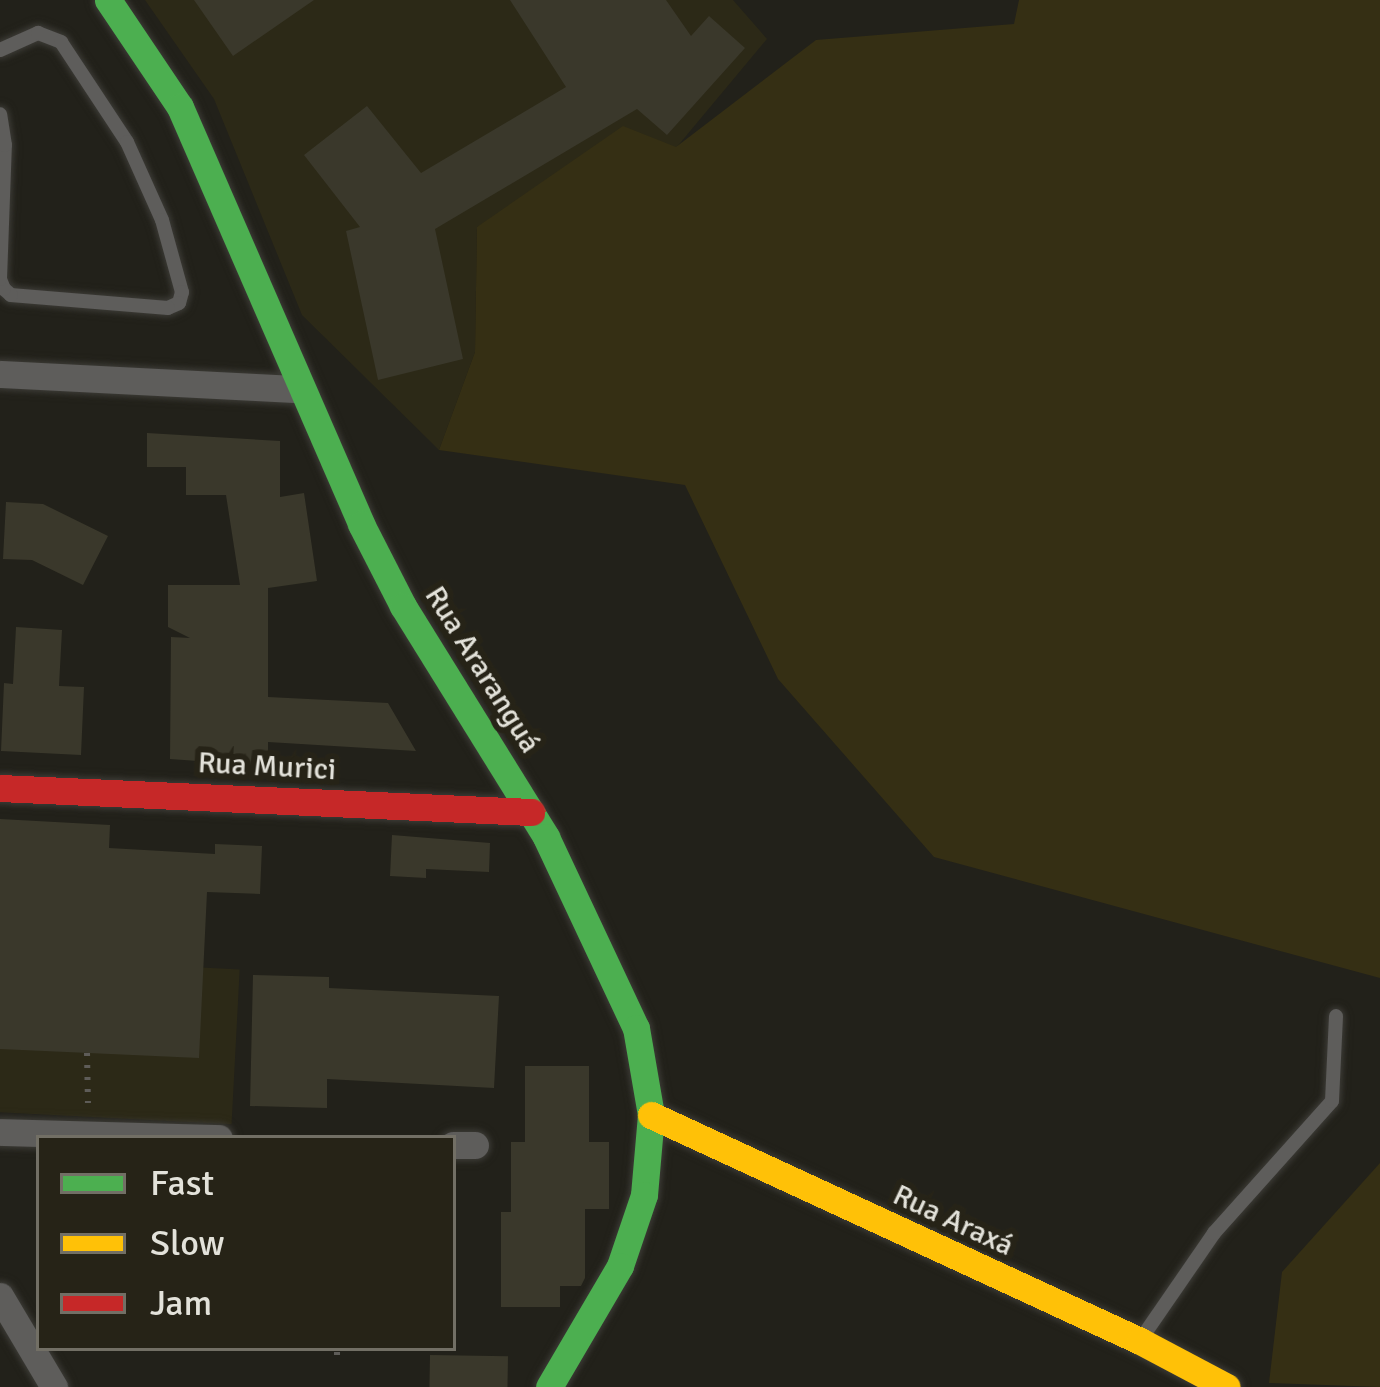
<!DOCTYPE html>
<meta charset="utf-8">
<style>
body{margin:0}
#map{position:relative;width:1380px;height:1387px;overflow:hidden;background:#22211a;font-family:Signika,sans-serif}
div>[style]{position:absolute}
.built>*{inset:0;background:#2c2917;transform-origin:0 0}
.green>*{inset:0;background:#352f14}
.building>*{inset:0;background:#3a382b;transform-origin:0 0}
.path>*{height:6px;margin-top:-3px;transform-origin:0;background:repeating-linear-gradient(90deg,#5e5c58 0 3px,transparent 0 12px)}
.roads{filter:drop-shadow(0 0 3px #3c3b36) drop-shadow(0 0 3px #3c3b36)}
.lane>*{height:14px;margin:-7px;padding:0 7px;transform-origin:7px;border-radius:7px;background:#5e5d5b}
.street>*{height:27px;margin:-13.5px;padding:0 13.5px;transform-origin:13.5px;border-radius:13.5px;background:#5e5d5b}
.fast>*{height:27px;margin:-13.5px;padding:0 13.5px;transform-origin:13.5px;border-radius:13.5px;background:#4caf50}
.slow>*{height:27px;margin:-13.5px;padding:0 13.5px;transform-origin:13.5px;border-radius:13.5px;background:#ffc107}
.jam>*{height:27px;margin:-13.5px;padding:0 13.5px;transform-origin:13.5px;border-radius:13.5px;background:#c62828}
span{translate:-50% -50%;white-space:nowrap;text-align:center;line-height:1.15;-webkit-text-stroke:12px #262317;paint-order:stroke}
.street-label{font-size:30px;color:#e3e2da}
.legend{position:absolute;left:36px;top:1135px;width:420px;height:216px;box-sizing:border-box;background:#262317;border:3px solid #726f65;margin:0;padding:15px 21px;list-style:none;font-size:36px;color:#e3e2da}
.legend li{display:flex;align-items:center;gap:24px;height:60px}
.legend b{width:60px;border:3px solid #726f65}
</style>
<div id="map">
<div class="built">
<div style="clip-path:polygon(145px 0,733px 0,767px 39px,676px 148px,477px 227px,475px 352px,439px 450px,302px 315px,214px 99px)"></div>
<div style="left:0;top:957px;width:240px;height:155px;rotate:3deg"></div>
</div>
<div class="green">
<div style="clip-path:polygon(1019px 0,1380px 0,1380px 978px,934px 857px,778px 679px,685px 485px,439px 450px,475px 352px,477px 227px,623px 126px,676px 147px,816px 40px,1014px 24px)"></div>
<div style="clip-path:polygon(1380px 1163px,1380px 1387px,1269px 1383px,1282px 1272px)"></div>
</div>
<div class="building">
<div style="clip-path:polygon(194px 0,314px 0,233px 56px)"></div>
<div style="clip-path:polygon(510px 0,666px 0,691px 36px,709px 16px,745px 48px,667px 135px,637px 109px,435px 229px,463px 359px,378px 380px,346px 231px,360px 227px,304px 155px,367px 106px,421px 173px,566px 87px)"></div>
<div style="clip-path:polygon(147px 433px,280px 441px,280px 497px,304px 493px,317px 581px,268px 588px,268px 697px,388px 703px,416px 751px,268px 742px,268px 766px,170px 759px,171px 637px,190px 638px,168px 627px,168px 585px,240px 585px,226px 495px,186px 495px,186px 467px,147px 467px)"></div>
<div style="clip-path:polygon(6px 502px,43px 504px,108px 536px,83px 585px,32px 560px,3px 559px)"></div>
<div style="clip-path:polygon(16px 627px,62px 630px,59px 686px,84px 687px,81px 755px,1px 751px,4px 683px,13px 684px)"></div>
<div style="clip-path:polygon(0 819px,110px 825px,109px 848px,215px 854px,215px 844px,262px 846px,260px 894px,207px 892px,199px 1058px,0 1049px)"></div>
<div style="clip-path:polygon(392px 835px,490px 843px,489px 872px,426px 869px,426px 878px,390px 876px)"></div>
<div style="clip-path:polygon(253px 975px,329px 977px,329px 988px,499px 996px,494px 1088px,327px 1079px,327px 1108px,250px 1106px)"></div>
<div style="clip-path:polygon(525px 1066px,589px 1066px,589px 1142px,609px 1142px,609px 1209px,585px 1209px,585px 1278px,581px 1286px,560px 1286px,560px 1307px,501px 1307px,501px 1212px,511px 1212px,511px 1142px,525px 1142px)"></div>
<div style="left:430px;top:1355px;width:78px;height:32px;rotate:1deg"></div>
</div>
<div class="path">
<div style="left:87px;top:1053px;width:50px;rotate:88.9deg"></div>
<div style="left:337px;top:1355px;width:7px;rotate:-90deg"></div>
</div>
<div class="roads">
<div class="lane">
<div style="left:0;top:50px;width:42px;rotate:-24.1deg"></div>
<div style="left:38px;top:33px;width:25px;rotate:21deg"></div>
<div style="left:61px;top:42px;width:120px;rotate:56.6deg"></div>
<div style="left:127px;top:142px;width:85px;rotate:65.8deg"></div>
<div style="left:162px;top:220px;width:75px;rotate:74.5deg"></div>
<div style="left:182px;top:292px;width:11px;rotate:105deg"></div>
<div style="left:179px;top:303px;width:12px;rotate:156deg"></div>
<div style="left:168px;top:308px;width:158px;rotate:-175.3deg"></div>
<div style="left:11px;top:295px;width:9px;rotate:-139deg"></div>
<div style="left:4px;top:289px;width:11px;rotate:-112deg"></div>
<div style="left:0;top:279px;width:134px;rotate:-87.9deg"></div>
<div style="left:5px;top:145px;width:31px;rotate:-99deg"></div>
<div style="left:1141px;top:1339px;width:129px;rotate:-55.4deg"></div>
<div style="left:1214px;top:1233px;width:177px;rotate:-48.2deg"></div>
<div style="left:1332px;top:1101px;width:85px;rotate:-87.3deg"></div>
</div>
<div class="street">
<div style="left:0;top:374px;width:301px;rotate:2.9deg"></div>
<div style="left:0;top:1132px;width:219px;rotate:1.6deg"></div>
<div style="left:453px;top:1145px;width:22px"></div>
<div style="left:0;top:1296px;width:106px;rotate:59.3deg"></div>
</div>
<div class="fast">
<div style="left:108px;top:0;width:129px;rotate:56.1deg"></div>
<div style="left:180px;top:107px;width:455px;rotate:66.5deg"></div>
<div style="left:361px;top:524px;width:92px;rotate:62.9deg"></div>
<div style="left:403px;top:606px;width:272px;rotate:58.2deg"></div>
<div style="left:546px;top:837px;width:211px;rotate:64.8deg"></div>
<div style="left:636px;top:1028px;width:88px;rotate:80.2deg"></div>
<div style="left:651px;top:1115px;width:80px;rotate:95deg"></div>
<div style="left:644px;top:1195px;width:75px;rotate:108.7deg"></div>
<div style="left:620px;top:1266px;width:140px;rotate:120.4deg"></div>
</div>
<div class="slow">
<div style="left:651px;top:1115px;width:539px;rotate:24.8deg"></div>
<div style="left:1140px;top:1341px;width:98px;rotate:27.9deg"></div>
</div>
<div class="jam">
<div style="left:0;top:788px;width:532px;rotate:2.59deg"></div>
</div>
</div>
<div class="street-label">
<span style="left:482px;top:670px;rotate:58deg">Rua Araranguá</span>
<span style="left:267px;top:767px;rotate:3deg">Rua Murici</span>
<span style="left:953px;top:1221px;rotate:25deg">Rua Araxá</span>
</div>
<ul class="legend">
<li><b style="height:15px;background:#4caf50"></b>Fast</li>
<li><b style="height:15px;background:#ffc107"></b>Slow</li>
<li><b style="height:15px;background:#c62828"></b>Jam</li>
</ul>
</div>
